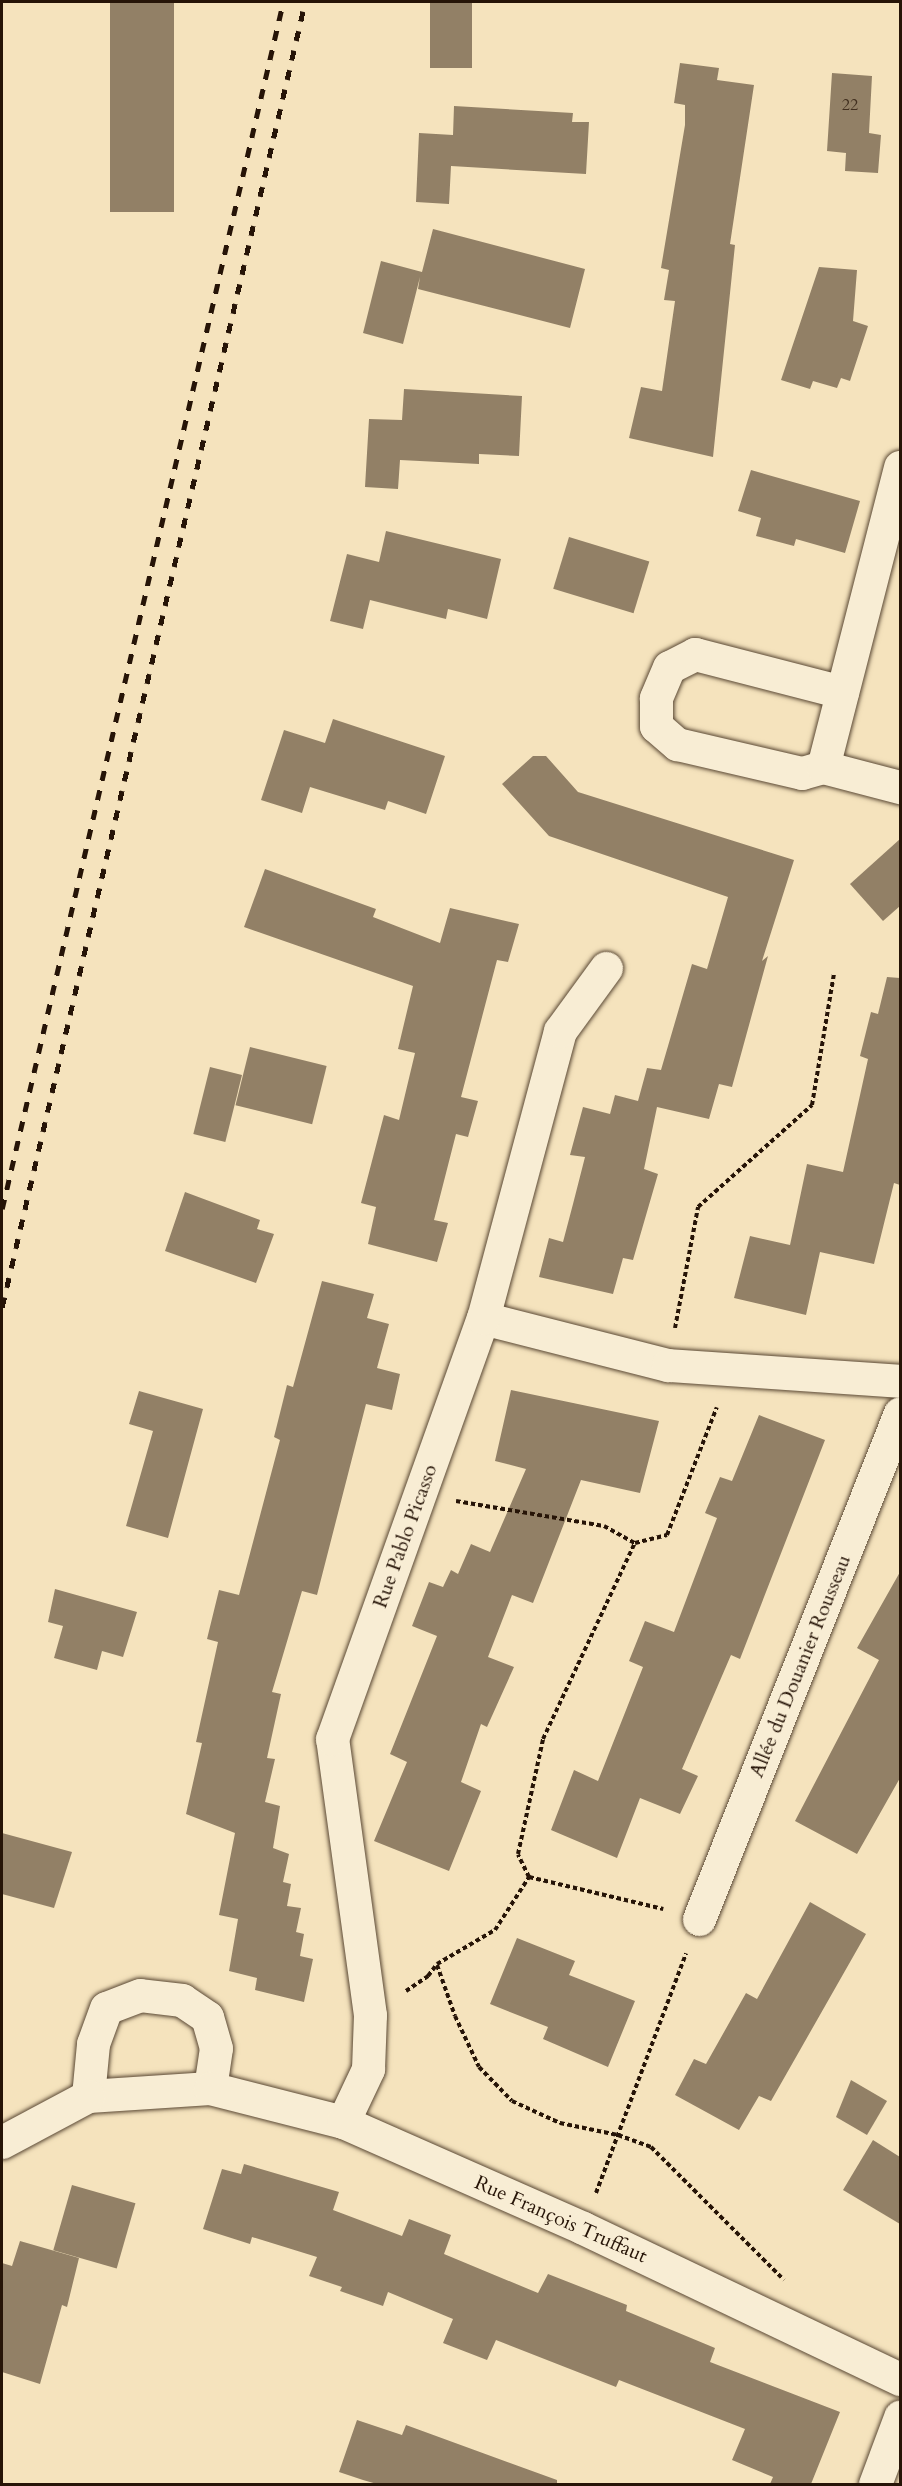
<!DOCTYPE html>
<meta charset="utf-8">
<style>
body{margin:0}
#map{position:relative;width:902px;height:2486px;overflow:hidden;background:#f5e3bd;font-family:Cardo,serif}
div>[style]{position:absolute}
.building>*{inset:0;background:#928066;transform-origin:0 0}
.path>*{height:4px;margin-top:-2px;transform-origin:0;background:repeating-linear-gradient(90deg,#261407 0 4.5px,transparent 0 7.5px)}
.roads{filter:drop-shadow(0 0 2px #5a4834) drop-shadow(0 0 2px #5a4834)}
.minor>*{height:33px;margin:-16.5px;padding:0 16.5px;transform-origin:16.5px;border-radius:16.5px;background:#f8edd4}
.rail>*{height:4.5px;margin-top:-2.25px;transform-origin:0;background:repeating-linear-gradient(90deg,#261407 0 10px,transparent 0 20px)}
span{translate:-50% -50%;white-space:nowrap;text-align:center;line-height:1.15;-webkit-text-stroke:4.5px #f8edd4;paint-order:stroke}
.number-label{font-size:16px;color:#412f1f}
.number-label span{-webkit-text-stroke-width:0}
.street-label{font-size:20px;color:#261407}
.frame{position:absolute;inset:0;border:3px solid #261407;pointer-events:none}
</style>
<div id="map">
<div class="building">
<div style="left:110px;top:2px;width:64px;height:210px"></div>
<div style="left:430px;top:2px;width:42px;height:66px"></div>
<div style="clip-path:polygon(680px 63px,719px 68px,717px 80px,754px 85px,730px 244px,735px 245px,713px 457px,629px 438px,641px 387px,662px 391px,675px 301px,664px 300px,669px 270px,661px 268px,685px 125px,685px 105px,674px 103px)"></div>
<div style="clip-path:polygon(832px 73px,872px 76px,869px 133px,881px 135px,878px 173px,845px 171px,846px 153px,827px 151px)"></div>
<div style="clip-path:polygon(454px 106px,573px 113px,572px 122px,589px 122px,586px 174px,451px 166px,449px 204px,416px 202px,419px 133px,453px 135px)"></div>
<div style="clip-path:polygon(433px 229px,585px 269px,570px 328px,418px 289px,420px 277px,403px 344px,363px 333px,381px 261px,422px 272px)"></div>
<div style="clip-path:polygon(819px 267px,857px 270px,853px 321px,868px 326px,850px 381px,841px 378px,837px 388px,813px 381px,810px 389px,781px 380px)"></div>
<div style="clip-path:polygon(404px 389px,522px 396px,519px 456px,479px 454px,479px 464px,400px 460px,398px 489px,365px 487px,369px 419px,402px 420px)"></div>
<div style="clip-path:polygon(751px 470px,860px 501px,845px 553px,796px 539px,794px 546px,756px 536px,761px 518px,738px 511px)"></div>
<div style="clip-path:polygon(386px 531px,501px 559px,487px 619px,448px 609px,446px 619px,370px 600px,363px 629px,330px 621px,347px 554px,379px 562px)"></div>
<div style="left:569px;top:537px;width:84px;height:54px;rotate:17deg"></div>
<div style="clip-path:polygon(333px 719px,445px 756px,426px 814px,388px 801px,385px 810px,310px 787px,302px 813px,261px 800px,284px 730px,325px 743px)"></div>
<div style="clip-path:polygon(533px 756px,546px 756px,578px 792px,794px 860px,762px 961px,768px 956px,732px 1087px,719px 1084px,709px 1119px,657px 1107px,644px 1169px,658px 1174px,633px 1260px,623px 1258px,613px 1294px,539px 1277px,549px 1238px,563px 1242px,573px 1204px,585px 1157px,570px 1155px,583px 1107px,610px 1114px,615px 1095px,638px 1101px,647px 1068px,661px 1070px,692px 964px,707px 969px,728px 897px,549px 836px,502px 784px)"></div>
<div style="clip-path:polygon(900px 839px,900px 906px,883px 921px,850px 884px)"></div>
<div style="clip-path:polygon(265px 869px,376px 909px,373px 917px,440px 943px,450px 908px,519px 924px,508px 962px,497px 960px,461px 1097px,478px 1101px,468px 1137px,456px 1134px,434px 1220px,448px 1223px,437px 1262px,368px 1244px,376px 1207px,361px 1203px,384px 1115px,399px 1120px,415px 1053px,398px 1049px,413px 986px,244px 927px)"></div>
<div style="clip-path:polygon(887px 977px,900px 978px,900px 1185px,894px 1183px,874px 1264px,820px 1252px,806px 1315px,734px 1298px,750px 1236px,790px 1245px,807px 1164px,843px 1172px,868px 1059px,860px 1056px,871px 1012px,878px 1014px)"></div>
<div style="left:250px;top:1047px;width:79px;height:60px;rotate:14deg"></div>
<div style="left:210px;top:1067px;width:33px;height:69px;rotate:14deg"></div>
<div style="clip-path:polygon(185px 1192px,260px 1220px,257px 1229px,274px 1234px,256px 1283px,165px 1251px)"></div>
<div style="clip-path:polygon(322px 1281px,374px 1294px,367px 1318px,389px 1324px,377px 1368px,400px 1374px,392px 1410px,366px 1404px,317px 1595px,302px 1591px,272px 1692px,281px 1694px,267px 1758px,275px 1759px,265px 1802px,280px 1806px,273px 1848px,289px 1854px,283px 1882px,291px 1884px,287px 1906px,301px 1908px,296px 1932px,304px 1934px,300px 1956px,313px 1959px,304px 2002px,255px 1990px,257px 1978px,229px 1971px,238px 1919px,219px 1915px,235px 1833px,186px 1814px,202px 1743px,196px 1742px,218px 1642px,207px 1639px,219px 1590px,239px 1595px,280px 1440px,274px 1437px,287px 1385px,293px 1387px)"></div>
<div style="clip-path:polygon(511px 1390px,659px 1421px,640px 1493px,581px 1480px,533px 1603px,512px 1595px,488px 1657px,514px 1667px,487px 1727px,481px 1724px,461px 1782px,481px 1791px,449px 1871px,374px 1841px,407px 1762px,390px 1754px,437px 1636px,412px 1626px,429px 1582px,443px 1587px,451px 1570px,458px 1574px,471px 1544px,490px 1552px,526px 1469px,495px 1461px)"></div>
<div style="clip-path:polygon(139px 1391px,203px 1409px,168px 1538px,126px 1526px,153px 1431px,129px 1424px)"></div>
<div style="clip-path:polygon(759px 1415px,825px 1440px,740px 1659px,731px 1655px,682px 1769px,698px 1776px,680px 1814px,640px 1798px,617px 1858px,551px 1830px,574px 1770px,598px 1781px,643px 1667px,629px 1661px,645px 1621px,674px 1632px,717px 1518px,705px 1513px,720px 1477px,732px 1481px)"></div>
<div style="clip-path:polygon(900px 1572px,900px 1778px,857px 1854px,795px 1821px,879px 1660px,857px 1648px)"></div>
<div style="clip-path:polygon(55px 1589px,137px 1612px,123px 1657px,102px 1651px,97px 1670px,54px 1658px,63px 1626px,48px 1622px)"></div>
<div style="clip-path:polygon(2px 1833px,72px 1852px,54px 1908px,2px 1894px)"></div>
<div style="clip-path:polygon(810px 1902px,866px 1934px,771px 2101px,759px 2096px,739px 2130px,675px 2095px,694px 2059px,706px 2064px,746px 1993px,757px 1999px)"></div>
<div style="clip-path:polygon(517px 1938px,575px 1961px,569px 1975px,635px 2001px,608px 2067px,543px 2039px,548px 2027px,490px 2004px)"></div>
<div style="clip-path:polygon(851px 2080px,887px 2101px,867px 2135px,836px 2117px)"></div>
<div style="clip-path:polygon(873px 2140px,900px 2157px,900px 2224px,843px 2190px)"></div>
<div style="clip-path:polygon(244px 2164px,339px 2192px,333px 2210px,402px 2236px,409px 2219px,451px 2235px,444px 2254px,538px 2293px,548px 2274px,627px 2305px,626px 2311px,715px 2348px,710px 2362px,840px 2412px,811px 2484px,770px 2484px,773px 2477px,732px 2460px,745px 2429px,619px 2380px,616px 2387px,496px 2340px,487px 2360px,443px 2343px,453px 2319px,388px 2292px,383px 2306px,340px 2291px,342px 2287px,309px 2276px,317px 2257px,252px 2237px,250px 2244px,203px 2229px,222px 2169px,241px 2174px)"></div>
<div style="left:72px;top:2185px;width:66px;height:68px;rotate:16deg"></div>
<div style="clip-path:polygon(20px 2241px,79px 2258px,67px 2307px,62px 2305px,40px 2384px,2px 2372px,2px 2263px,12px 2266px)"></div>
<div style="clip-path:polygon(357px 2420px,402px 2435px,406px 2425px,557px 2480px,557px 2484px,377px 2484px,363px 2480px,339px 2472px)"></div>
</div>
<div class="path">
<div style="left:675px;top:1328px;width:123px;rotate:-79.2deg"></div>
<div style="left:698px;top:1207px;width:153px;rotate:-41.8deg"></div>
<div style="left:812px;top:1105px;width:134px;rotate:-80.5deg"></div>
<div style="left:456px;top:1501px;width:150px;rotate:9.6deg"></div>
<div style="left:604px;top:1526px;width:35px;rotate:29deg"></div>
<div style="left:529px;top:1877px;width:25px;rotate:-116deg"></div>
<div style="left:518px;top:1854px;width:118px;rotate:-77.7deg"></div>
<div style="left:543px;top:1739px;width:217px;rotate:-64.9deg"></div>
<div style="left:635px;top:1543px;width:33px;rotate:-14deg"></div>
<div style="left:667px;top:1535px;width:137px;rotate:-68.7deg"></div>
<div style="left:437px;top:1965px;width:54px;rotate:70.6deg"></div>
<div style="left:455px;top:2016px;width:56px;rotate:64.8deg"></div>
<div style="left:479px;top:2067px;width:47px;rotate:45.9deg"></div>
<div style="left:512px;top:2101px;width:53px;rotate:24.6deg"></div>
<div style="left:560px;top:2123px;width:59px;rotate:11.7deg"></div>
<div style="left:618px;top:2135px;width:35px;rotate:20deg"></div>
<div style="left:651px;top:2147px;width:188px;rotate:45deg"></div>
<div style="left:406px;top:1991px;width:27px;rotate:-34deg"></div>
<div style="left:428px;top:1976px;width:15px;rotate:-53deg"></div>
<div style="left:437px;top:1964px;width:67px;rotate:-30.4deg"></div>
<div style="left:495px;top:1930px;width:63px;rotate:-57.3deg"></div>
<div style="left:529px;top:1877px;width:138px;rotate:13.4deg"></div>
<div style="left:596px;top:2193px;width:256px;rotate:-69.4deg"></div>
</div>
<div class="roads">
<div class="minor">
<div style="left:842px;top:692px;width:152px;rotate:-165.5deg"></div>
<div style="left:695px;top:654px;width:29px;rotate:153deg"></div>
<div style="left:669px;top:667px;width:34px;rotate:113deg"></div>
<div style="left:656px;top:698px;width:28px;rotate:90deg"></div>
<div style="left:656px;top:726px;width:28px;rotate:41deg"></div>
<div style="left:677px;top:744px;width:128px;rotate:13.1deg"></div>
<div style="left:802px;top:773px;width:22px;rotate:-16deg"></div>
<div style="left:823px;top:767px;width:310px;rotate:-75.6deg"></div>
<div style="left:823px;top:767px;width:80px;rotate:14.6deg"></div>
<div style="left:483px;top:1318px;width:191px;rotate:14.3deg"></div>
<div style="left:668px;top:1365px;width:233px;rotate:3.9deg"></div>
<div style="left:699px;top:1919px;width:544px;rotate:-68.34deg"></div>
<div style="left:210px;top:2088px;width:40px;rotate:-81.5deg"></div>
<div style="left:216px;top:2048px;width:32px;rotate:-106deg"></div>
<div style="left:207px;top:2017px;width:30px;rotate:-146deg"></div>
<div style="left:182px;top:2000px;width:42px;rotate:-173.2deg"></div>
<div style="left:140px;top:1995px;width:36px;rotate:159deg"></div>
<div style="left:106px;top:2008px;width:38px;rotate:110deg"></div>
<div style="left:93px;top:2044px;width:52px;rotate:95.5deg"></div>
<div style="left:88px;top:2096px;width:122px;rotate:-3.8deg"></div>
<div style="left:210px;top:2088px;width:137px;rotate:14.3deg"></div>
<div style="left:343px;top:2122px;width:262px;rotate:23.8deg"></div>
<div style="left:583px;top:2228px;width:351px;rotate:25.5deg"></div>
<div style="left:343px;top:2122px;width:59px;rotate:-64.7deg"></div>
<div style="left:368px;top:2069px;width:54px;rotate:-87.9deg"></div>
<div style="left:370px;top:2015px;width:279px;rotate:-97.8deg"></div>
<div style="left:332px;top:1739px;width:447px;rotate:-70.3deg"></div>
<div style="left:483px;top:1318px;width:297px;rotate:-75deg"></div>
<div style="left:560px;top:1031px;width:78px;rotate:-53.9deg"></div>
<div style="left:2px;top:2142px;width:98px;rotate:-28.1deg"></div>
<div style="left:875px;top:2484px;width:72px;rotate:-69.5deg"></div>
</div>
</div>
<div class="rail">
<div style="left:2px;top:1209px;width:1239px;rotate:-76.89deg"></div>
<div style="left:2px;top:1307px;width:1340px;rotate:-76.93deg"></div>
</div>
<div class="number-label">
<span style="left:850px;top:105px">22</span>
</div>
<div class="street-label">
<span style="left:405px;top:1536px;rotate:-70deg">Rue Pablo Picasso</span>
<span style="left:800px;top:1666px;rotate:-68deg">Allée du Douanier Rousseau</span>
<span style="left:561px;top:2219px;rotate:24deg">Rue François Truffaut</span>
</div>
<div class="frame"></div>
</div>
